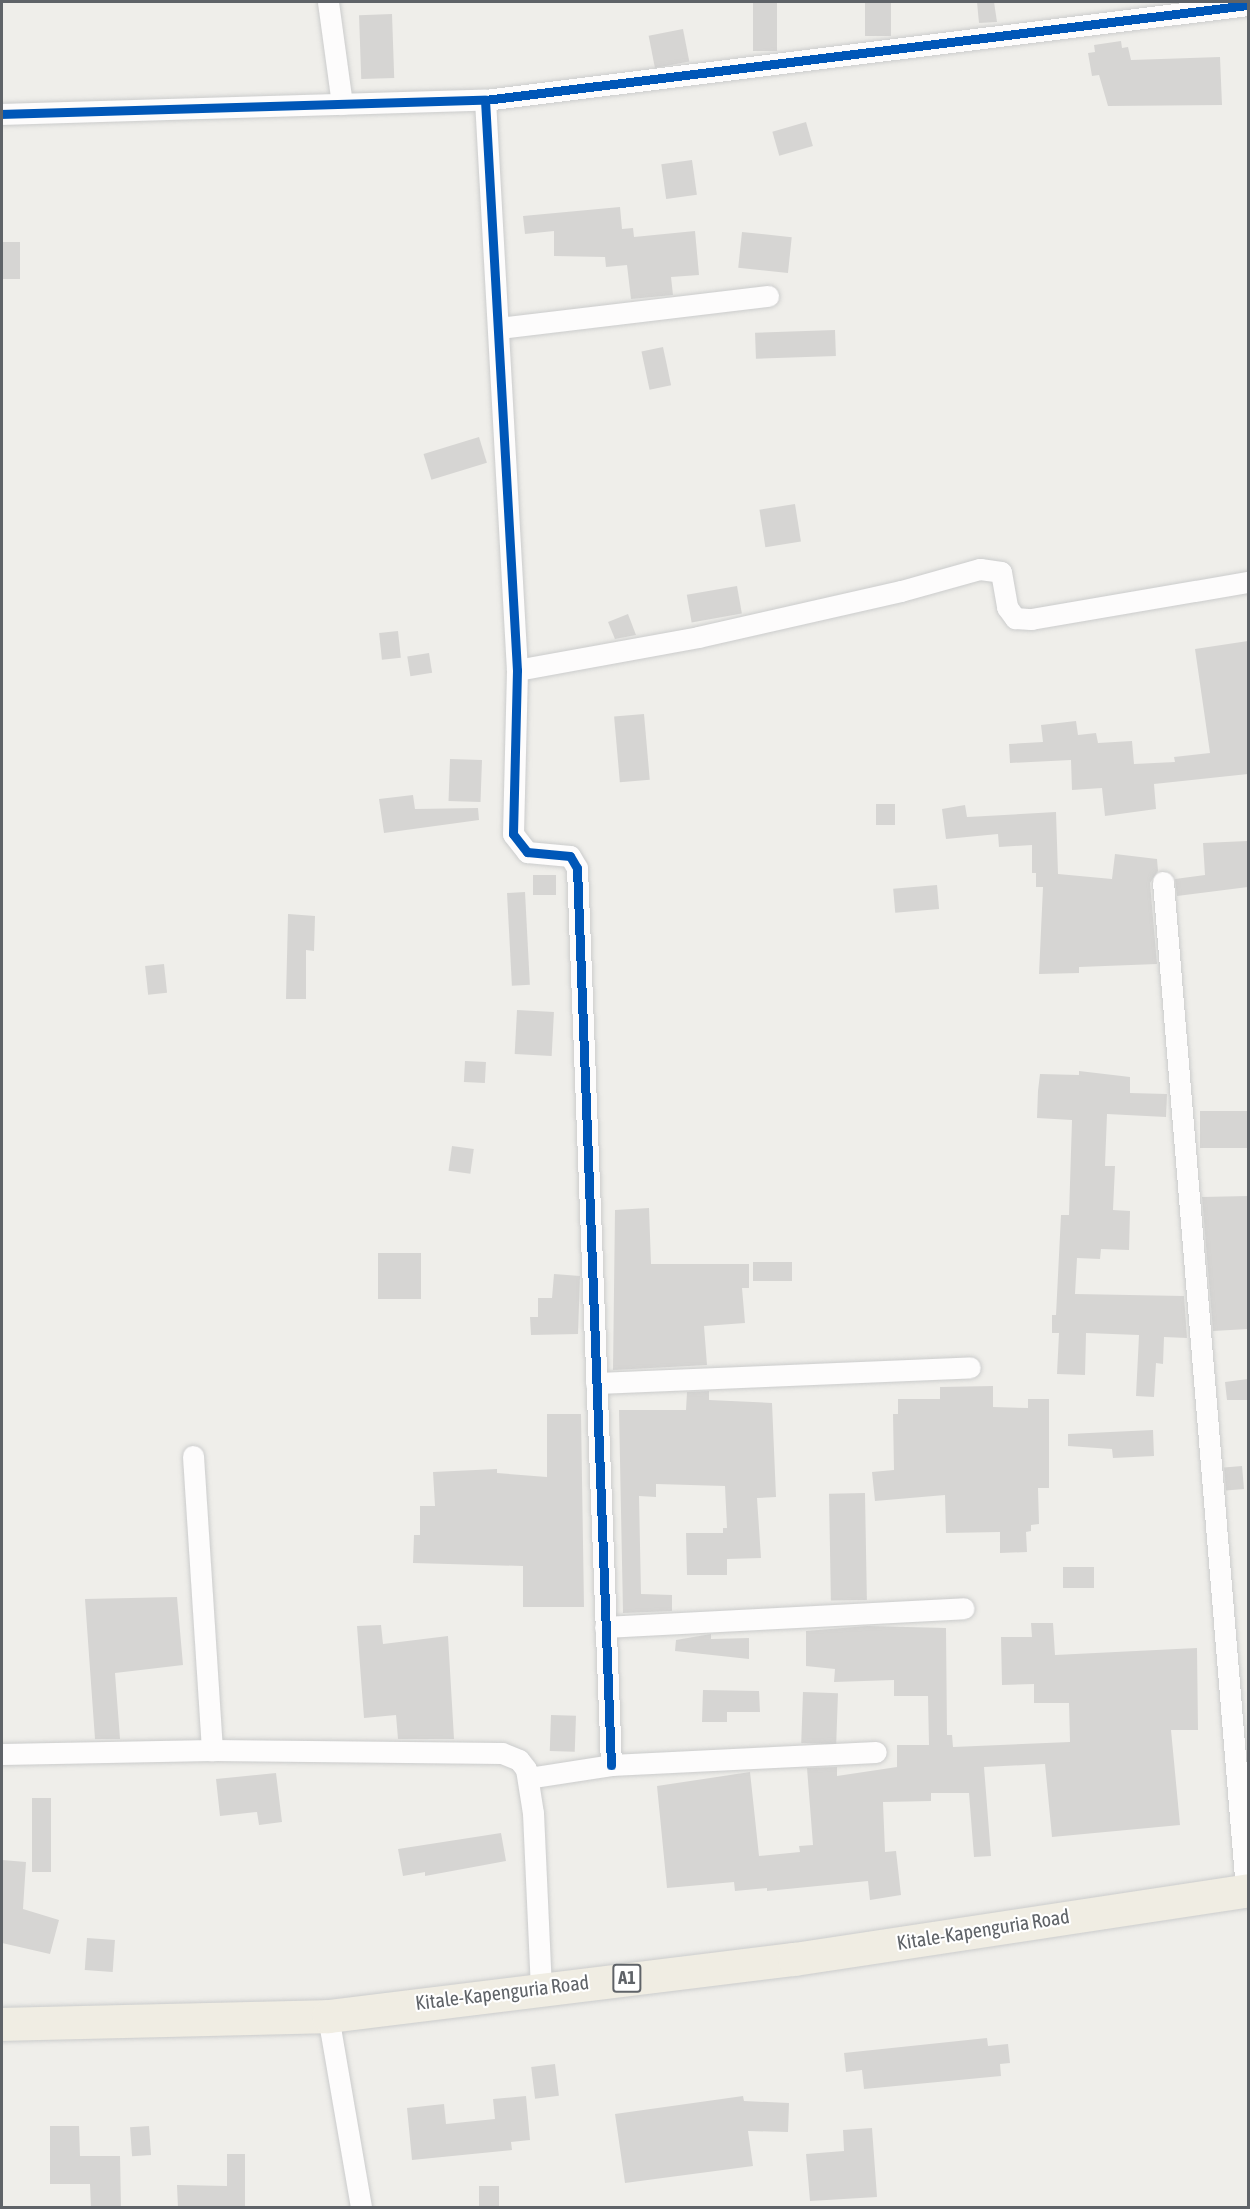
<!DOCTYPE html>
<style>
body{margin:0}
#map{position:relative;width:1250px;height:2209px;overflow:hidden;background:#efeeea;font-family:"Asap Condensed",sans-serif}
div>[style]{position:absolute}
.building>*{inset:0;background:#d6d5d3;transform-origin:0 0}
.roads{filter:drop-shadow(0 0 2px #cbcccc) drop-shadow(0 0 2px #cbcccc)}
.street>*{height:21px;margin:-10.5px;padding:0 10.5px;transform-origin:10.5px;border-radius:10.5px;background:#fdfcfc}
.highway>*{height:33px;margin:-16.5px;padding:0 16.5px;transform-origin:16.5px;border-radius:16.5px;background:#f0ede3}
.cycleway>*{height:9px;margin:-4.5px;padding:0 4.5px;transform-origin:4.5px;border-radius:4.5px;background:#0057b8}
span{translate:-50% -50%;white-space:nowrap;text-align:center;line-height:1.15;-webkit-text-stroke:4.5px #fff;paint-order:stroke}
.shield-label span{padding:2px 4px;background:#fff;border:2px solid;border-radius:4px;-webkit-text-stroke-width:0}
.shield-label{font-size:18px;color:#5f6368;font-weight:700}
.street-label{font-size:20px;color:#5f6368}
.frame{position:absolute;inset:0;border:3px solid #5f6368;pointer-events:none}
</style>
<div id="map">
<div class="building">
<div style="left:753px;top:2px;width:24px;height:49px"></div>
<div style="left:865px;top:2px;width:26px;height:34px"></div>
<div style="clip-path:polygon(977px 2px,994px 2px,997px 22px,979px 23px)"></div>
<div style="left:392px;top:14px;width:64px;height:33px;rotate:88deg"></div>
<div style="left:683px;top:29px;width:33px;height:35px;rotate:79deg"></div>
<div style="clip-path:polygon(1121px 41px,1122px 48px,1128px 47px,1131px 60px,1220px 57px,1222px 105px,1108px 106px,1099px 75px,1092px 76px,1088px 53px,1095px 52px,1094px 45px)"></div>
<div style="left:806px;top:122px;width:25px;height:35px;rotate:74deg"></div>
<div style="left:692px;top:160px;width:35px;height:31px;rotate:82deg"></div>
<div style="clip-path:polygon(620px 207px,622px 229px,633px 228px,634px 237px,695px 231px,699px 275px,671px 277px,673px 295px,631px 299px,627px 265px,606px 267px,605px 257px,554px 256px,554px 231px,525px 234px,523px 216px)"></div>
<div style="left:742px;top:232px;width:50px;height:36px;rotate:6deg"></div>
<div style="left:2px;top:242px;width:18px;height:37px"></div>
<div style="left:835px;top:330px;width:26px;height:80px;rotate:88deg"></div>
<div style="left:663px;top:347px;width:39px;height:22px;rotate:78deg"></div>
<div style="left:479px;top:437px;width:27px;height:58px;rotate:73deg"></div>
<div style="left:795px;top:504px;width:38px;height:36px;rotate:81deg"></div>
<div style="left:737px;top:586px;width:28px;height:51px;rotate:80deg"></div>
<div style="clip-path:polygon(628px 614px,636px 635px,615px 639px,608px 622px)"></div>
<div style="left:398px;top:631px;width:27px;height:19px;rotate:84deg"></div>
<div style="clip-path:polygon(1248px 641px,1248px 774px,1154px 784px,1156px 809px,1105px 816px,1102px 788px,1072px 790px,1071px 760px,1010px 763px,1009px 744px,1043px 742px,1041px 725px,1076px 721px,1078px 735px,1096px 733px,1098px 743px,1132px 741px,1134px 764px,1175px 762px,1174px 757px,1210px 753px,1195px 649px)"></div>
<div style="left:429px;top:653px;width:20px;height:22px;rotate:81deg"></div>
<div style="left:644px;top:714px;width:66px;height:30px;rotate:85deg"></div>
<div style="left:450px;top:759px;width:32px;height:42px;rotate:2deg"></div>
<div style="clip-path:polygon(413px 795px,415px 809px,478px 808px,479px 820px,384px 833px,379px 799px)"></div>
<div style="left:876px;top:804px;width:19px;height:21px"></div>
<div style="clip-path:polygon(965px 805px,967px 817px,1056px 812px,1058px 874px,1112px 879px,1115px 854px,1157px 859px,1158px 871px,1150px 883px,1157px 964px,1079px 967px,1079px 973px,1039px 974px,1043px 887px,1036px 887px,1036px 873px,1032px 873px,1032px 845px,999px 847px,998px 834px,946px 839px,942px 809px)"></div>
<div style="clip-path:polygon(1248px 841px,1248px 887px,1177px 896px,1175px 879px,1205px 875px,1203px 843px)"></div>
<div style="left:533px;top:875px;width:23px;height:20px"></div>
<div style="left:937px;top:885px;width:24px;height:44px;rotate:85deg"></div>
<div style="left:525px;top:892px;width:93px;height:18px;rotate:87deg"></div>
<div style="clip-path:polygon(288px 914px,315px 916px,314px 951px,306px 950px,306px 999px,286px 999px)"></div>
<div style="left:164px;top:964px;width:29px;height:19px;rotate:84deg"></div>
<div style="left:517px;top:1010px;width:37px;height:44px;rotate:3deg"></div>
<div style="left:465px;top:1061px;width:21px;height:21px;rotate:3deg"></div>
<div style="clip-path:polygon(1079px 1071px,1130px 1077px,1130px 1093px,1167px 1094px,1166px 1117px,1107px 1114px,1105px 1166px,1115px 1166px,1113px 1210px,1130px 1211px,1129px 1250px,1101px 1249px,1100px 1259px,1077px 1258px,1075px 1294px,1184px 1296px,1187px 1338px,1164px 1337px,1163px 1364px,1156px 1363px,1154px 1397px,1136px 1396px,1139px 1335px,1086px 1333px,1085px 1375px,1057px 1374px,1059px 1333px,1052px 1333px,1052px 1315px,1056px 1315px,1061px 1215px,1069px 1215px,1072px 1120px,1037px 1118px,1038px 1091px,1040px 1074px,1079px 1075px)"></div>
<div style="left:1248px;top:1111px;width:37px;height:48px;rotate:90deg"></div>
<div style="left:452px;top:1146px;width:22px;height:25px;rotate:8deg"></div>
<div style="clip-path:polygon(1248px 1196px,1248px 1329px,1213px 1331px,1202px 1197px)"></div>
<div style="clip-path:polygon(649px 1208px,651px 1264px,749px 1264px,749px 1288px,742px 1288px,745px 1323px,704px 1326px,707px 1365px,613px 1370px,615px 1210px)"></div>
<div style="left:421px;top:1253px;width:46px;height:43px;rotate:90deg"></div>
<div style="left:753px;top:1262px;width:39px;height:19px"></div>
<div style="clip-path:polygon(554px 1274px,580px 1276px,578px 1334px,531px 1335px,530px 1317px,538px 1317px,538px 1298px,552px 1298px)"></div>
<div style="clip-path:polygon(1248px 1379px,1248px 1400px,1227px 1400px,1225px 1382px)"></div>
<div style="clip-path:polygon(993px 1386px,993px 1407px,1028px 1408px,1028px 1399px,1049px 1399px,1049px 1488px,1038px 1488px,1039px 1524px,1031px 1525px,1031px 1531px,1026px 1532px,1027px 1552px,1000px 1553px,1000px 1532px,946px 1533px,945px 1495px,875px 1501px,872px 1472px,894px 1470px,893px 1414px,898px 1414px,898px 1399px,940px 1399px,940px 1387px)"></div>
<div style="clip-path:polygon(709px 1391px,709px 1400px,772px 1403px,776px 1497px,757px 1498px,761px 1558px,727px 1559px,727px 1575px,687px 1575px,686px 1533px,723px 1533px,723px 1528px,727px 1528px,725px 1486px,656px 1484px,656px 1497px,639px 1496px,641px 1594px,672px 1595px,672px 1611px,623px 1613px,619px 1410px,686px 1410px,687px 1392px)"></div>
<div style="clip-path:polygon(547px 1414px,581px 1414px,584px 1607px,523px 1607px,523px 1566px,413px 1563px,414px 1535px,420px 1535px,420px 1506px,435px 1506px,433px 1472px,497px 1469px,497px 1473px,547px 1477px)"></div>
<div style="clip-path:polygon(1153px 1430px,1154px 1456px,1113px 1458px,1112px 1449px,1068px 1446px,1068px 1434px)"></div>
<div style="left:1242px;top:1466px;width:23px;height:18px;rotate:85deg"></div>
<div style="left:865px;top:1493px;width:107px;height:36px;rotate:89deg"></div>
<div style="left:1063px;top:1567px;width:31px;height:21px"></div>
<div style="clip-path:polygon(177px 1597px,183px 1665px,115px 1673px,120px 1739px,95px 1739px,85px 1599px)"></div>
<div style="clip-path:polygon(1031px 1623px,1053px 1623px,1055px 1655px,1197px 1648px,1198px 1730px,1171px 1730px,1180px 1825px,1052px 1837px,1045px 1764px,984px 1767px,991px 1856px,974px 1857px,969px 1793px,931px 1793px,931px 1801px,883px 1802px,885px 1852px,896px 1851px,901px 1895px,870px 1900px,868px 1881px,767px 1891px,767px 1888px,735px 1891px,734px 1882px,667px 1888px,657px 1786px,750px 1772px,759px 1856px,800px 1852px,799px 1846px,813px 1845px,807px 1768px,837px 1767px,837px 1776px,897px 1767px,897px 1745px,929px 1745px,928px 1696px,894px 1696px,894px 1680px,834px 1682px,835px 1669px,806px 1666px,806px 1631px,867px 1626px,946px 1628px,947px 1735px,952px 1735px,953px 1747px,1070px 1742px,1069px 1703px,1034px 1703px,1034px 1684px,1002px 1685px,1001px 1637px,1032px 1637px)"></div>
<div style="clip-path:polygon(381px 1625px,383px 1644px,448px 1636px,454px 1739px,398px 1739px,396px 1715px,364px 1718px,357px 1626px)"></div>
<div style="clip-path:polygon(711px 1634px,711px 1639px,749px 1638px,749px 1659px,675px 1651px,676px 1640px)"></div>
<div style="clip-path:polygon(703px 1690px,759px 1691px,760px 1712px,727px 1712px,727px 1722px,702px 1722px)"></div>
<div style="left:803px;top:1692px;width:35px;height:51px;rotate:2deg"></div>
<div style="left:551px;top:1715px;width:25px;height:36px;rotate:2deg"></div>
<div style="clip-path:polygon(276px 1773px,282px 1822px,259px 1825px,257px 1812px,220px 1816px,216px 1779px)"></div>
<div style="left:32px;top:1798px;width:19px;height:74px"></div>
<div style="clip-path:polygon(501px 1833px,506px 1861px,425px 1876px,425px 1872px,403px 1876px,398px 1849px)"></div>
<div style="clip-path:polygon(2px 1860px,26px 1862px,23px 1909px,59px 1920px,50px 1954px,2px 1943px)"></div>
<div style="left:87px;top:1938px;width:28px;height:32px;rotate:4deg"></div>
<div style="clip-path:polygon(987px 2038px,988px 2046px,1008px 2044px,1010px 2063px,1000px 2064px,1001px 2076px,864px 2089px,862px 2070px,846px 2072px,844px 2053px)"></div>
<div style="left:555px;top:2064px;width:32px;height:24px;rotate:83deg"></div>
<div style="clip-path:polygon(526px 2096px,530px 2140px,511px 2142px,512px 2150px,412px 2160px,407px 2108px,444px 2104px,446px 2124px,495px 2119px,493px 2099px)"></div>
<div style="clip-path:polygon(743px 2096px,744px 2101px,789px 2103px,788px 2132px,748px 2131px,753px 2166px,625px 2183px,615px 2114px)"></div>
<div style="clip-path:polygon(50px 2126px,79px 2126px,80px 2156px,120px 2156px,121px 2208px,91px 2208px,90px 2184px,50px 2184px)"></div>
<div style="left:149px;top:2126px;width:29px;height:19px;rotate:86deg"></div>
<div style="clip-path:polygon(872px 2128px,877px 2197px,810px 2201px,806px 2154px,844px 2151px,843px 2130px)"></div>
<div style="clip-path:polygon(227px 2154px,245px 2154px,245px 2208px,178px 2208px,177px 2185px,227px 2186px)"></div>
<div style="left:479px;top:2186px;width:20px;height:22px"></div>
</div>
<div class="roads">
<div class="street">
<div style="left:328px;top:2px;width:103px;rotate:82.2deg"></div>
<div style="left:485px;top:100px;width:571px;rotate:86.79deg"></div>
<div style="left:517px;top:670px;width:164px;rotate:91.4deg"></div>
<div style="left:513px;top:834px;width:23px;rotate:52deg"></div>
<div style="left:527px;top:852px;width:43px;rotate:5.3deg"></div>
<div style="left:570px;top:856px;width:14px;rotate:60deg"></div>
<div style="left:577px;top:868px;width:898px;rotate:87.83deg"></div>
<div style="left:2px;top:114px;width:483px;rotate:-1.7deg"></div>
<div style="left:485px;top:100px;width:769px;rotate:-7.1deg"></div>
<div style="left:499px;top:328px;width:271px;rotate:-6.8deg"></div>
<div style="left:517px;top:670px;width:184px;rotate:-10.3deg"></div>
<div style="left:698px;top:637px;width:208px;rotate:-12.8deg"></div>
<div style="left:901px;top:591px;width:82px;rotate:-15.6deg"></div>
<div style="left:980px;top:569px;width:21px;rotate:8deg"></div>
<div style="left:1001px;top:572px;width:36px;rotate:80deg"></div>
<div style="left:1007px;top:607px;width:14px;rotate:54deg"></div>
<div style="left:1015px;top:618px;width:16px;rotate:4deg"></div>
<div style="left:1031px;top:619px;width:220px;rotate:-9.7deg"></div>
<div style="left:1163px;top:882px;width:1011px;rotate:85.29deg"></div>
<div style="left:596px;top:1383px;width:374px;rotate:-2.4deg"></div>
<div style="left:193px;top:1456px;width:295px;rotate:86.3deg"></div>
<div style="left:605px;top:1627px;width:359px;rotate:-3deg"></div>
<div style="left:2px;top:1754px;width:210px;rotate:-1.1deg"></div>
<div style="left:212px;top:1750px;width:290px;rotate:0.6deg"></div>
<div style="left:502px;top:1753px;width:18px;rotate:22deg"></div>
<div style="left:519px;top:1760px;width:11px;rotate:52deg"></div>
<div style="left:526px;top:1769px;width:45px;rotate:81deg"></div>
<div style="left:533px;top:1813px;width:174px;rotate:87.4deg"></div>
<div style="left:528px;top:1778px;width:84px;rotate:-8.9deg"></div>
<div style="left:611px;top:1765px;width:265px;rotate:-2.8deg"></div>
<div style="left:328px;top:2016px;width:195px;rotate:80.2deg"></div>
</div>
<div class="highway">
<div style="left:2px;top:2024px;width:326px;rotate:-1.4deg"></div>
<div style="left:328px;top:2016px;width:469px;rotate:-7deg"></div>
<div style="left:794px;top:1959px;width:459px;rotate:-8.6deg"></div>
</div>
</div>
<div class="cycleway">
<div style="left:485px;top:100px;width:571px;rotate:86.79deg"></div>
<div style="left:517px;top:670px;width:164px;rotate:91.4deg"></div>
<div style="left:513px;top:834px;width:23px;rotate:52deg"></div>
<div style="left:527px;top:852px;width:43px;rotate:5.3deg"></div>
<div style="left:570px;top:856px;width:14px;rotate:60deg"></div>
<div style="left:577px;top:868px;width:898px;rotate:87.83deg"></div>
<div style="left:2px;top:114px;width:483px;rotate:-1.7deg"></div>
<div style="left:485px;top:100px;width:769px;rotate:-7.1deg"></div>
</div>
<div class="shield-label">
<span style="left:627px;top:1978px">A1</span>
</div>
<div class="street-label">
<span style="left:983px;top:1929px;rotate:-9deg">Kitale-Kapenguria Road</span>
<span style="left:502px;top:1992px;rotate:-7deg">Kitale-Kapenguria Road</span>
</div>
<div class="frame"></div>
</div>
